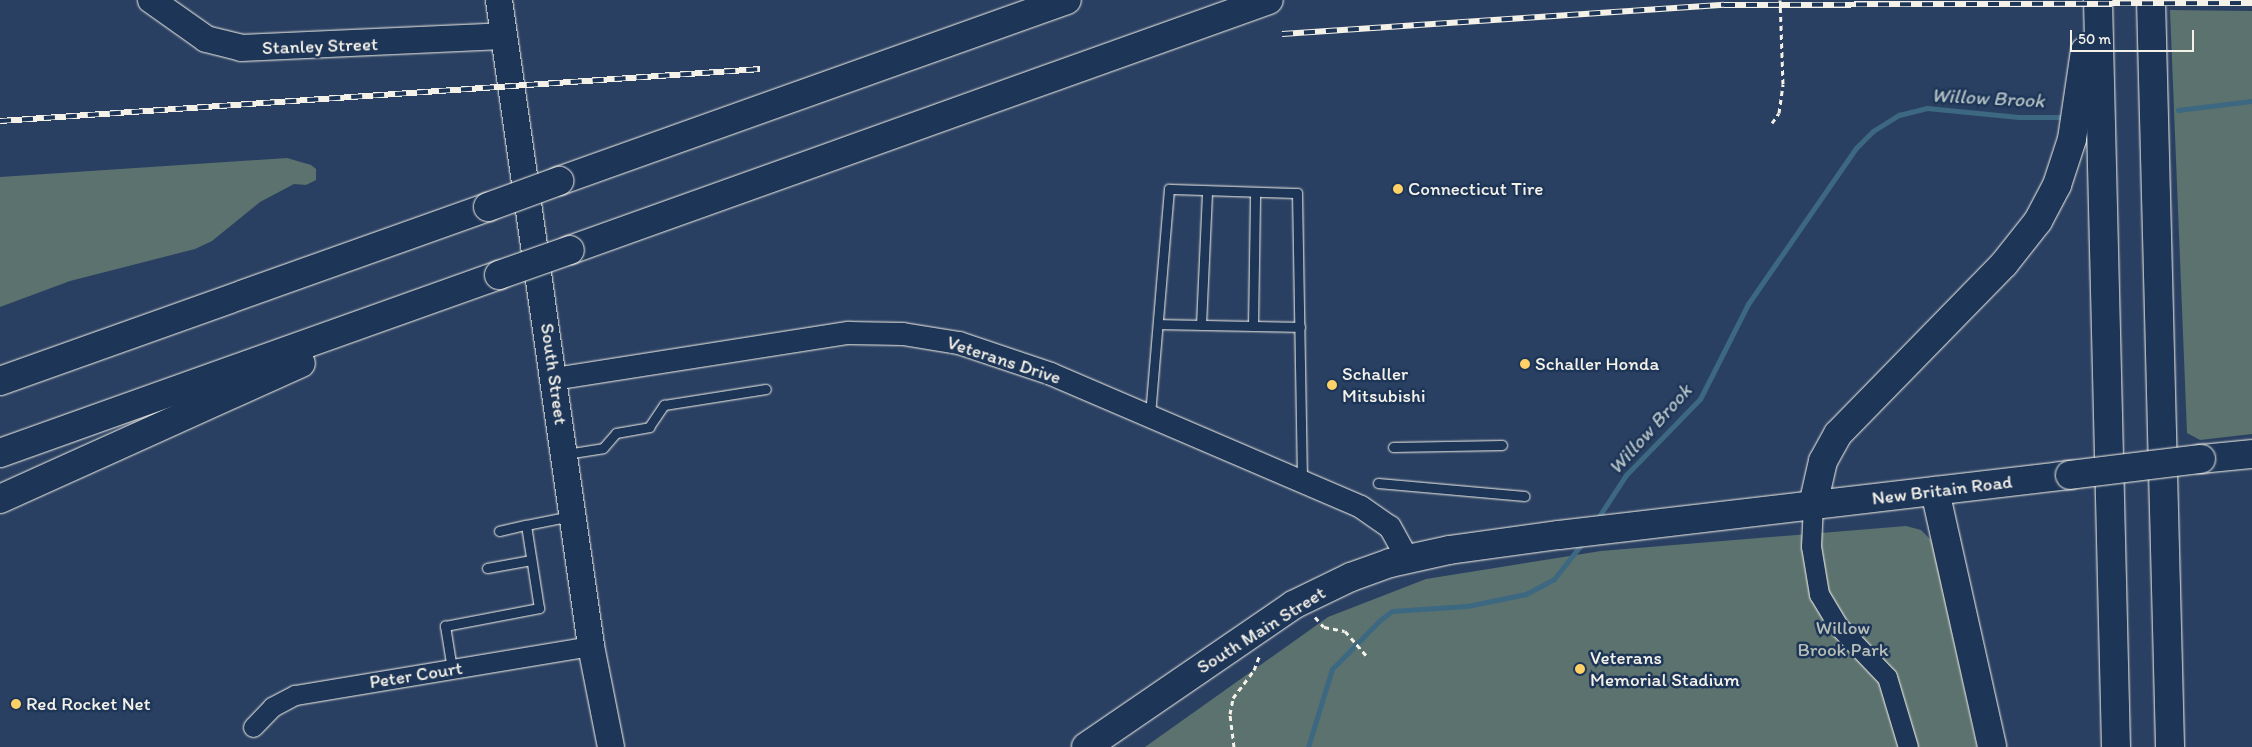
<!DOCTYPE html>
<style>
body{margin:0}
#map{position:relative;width:2252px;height:747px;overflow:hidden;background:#2a4062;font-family:Itim,sans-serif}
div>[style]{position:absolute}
.green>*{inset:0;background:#5c726e}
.stream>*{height:5px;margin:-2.5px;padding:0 2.5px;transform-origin:2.5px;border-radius:2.5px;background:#3d6882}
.path>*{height:3px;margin-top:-1.5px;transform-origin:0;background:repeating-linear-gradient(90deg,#f4f1e8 0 5px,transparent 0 9px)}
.roads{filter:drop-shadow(0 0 1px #f4f1e8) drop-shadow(0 0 1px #f4f1e8)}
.service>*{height:9px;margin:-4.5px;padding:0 4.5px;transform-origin:4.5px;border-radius:4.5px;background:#1d3557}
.minor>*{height:19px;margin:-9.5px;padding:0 9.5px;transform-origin:9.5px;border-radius:9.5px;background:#1d3557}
.tertiary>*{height:22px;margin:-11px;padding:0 11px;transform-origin:11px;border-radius:11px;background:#1d3557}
.secondary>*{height:26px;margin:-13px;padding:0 13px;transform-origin:13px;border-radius:13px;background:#1d3557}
.primary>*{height:28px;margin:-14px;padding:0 14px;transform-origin:14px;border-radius:14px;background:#1d3557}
.motorway>*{height:28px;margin:-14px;padding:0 14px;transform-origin:14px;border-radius:14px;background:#1d3557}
.rail>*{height:5.5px;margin-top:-2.75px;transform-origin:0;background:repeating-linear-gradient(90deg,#1d3557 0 11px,#f4f1e8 0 22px);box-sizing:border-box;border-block:1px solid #f4f1e8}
.bridges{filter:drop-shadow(0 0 1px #f4f1e8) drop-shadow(0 0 1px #f4f1e8)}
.primary-bridge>*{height:28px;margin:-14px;padding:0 14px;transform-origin:14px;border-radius:14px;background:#1d3557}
.motorway-bridge>*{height:28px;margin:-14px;padding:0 14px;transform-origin:14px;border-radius:14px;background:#1d3557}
.dots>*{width:14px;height:14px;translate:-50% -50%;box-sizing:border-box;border:2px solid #1d3557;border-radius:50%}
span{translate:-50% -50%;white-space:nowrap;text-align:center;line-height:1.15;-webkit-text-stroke:5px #1d3557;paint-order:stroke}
.street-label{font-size:19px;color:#f4f1e8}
.poi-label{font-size:19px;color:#f4f1e8}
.left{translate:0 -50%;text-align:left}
.park-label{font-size:19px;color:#b7beb7}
.water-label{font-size:20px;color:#b4c1c4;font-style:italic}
.scale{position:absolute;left:2070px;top:30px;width:124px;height:22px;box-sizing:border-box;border:2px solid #f4f1e8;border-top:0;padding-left:6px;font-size:15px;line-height:18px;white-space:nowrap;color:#f4f1e8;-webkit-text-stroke:4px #1d3557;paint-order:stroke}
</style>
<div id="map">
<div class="green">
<div style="clip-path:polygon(2170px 10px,2252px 11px,2252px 434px,2200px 440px,2187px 433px)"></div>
<div style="clip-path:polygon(287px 158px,311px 165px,316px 169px,316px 180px,306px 185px,294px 184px,260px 202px,212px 241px,195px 249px,70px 281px,0 307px,0 177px)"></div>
<div style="clip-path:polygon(1906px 526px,1921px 530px,1932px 541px,1977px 747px,1145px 747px,1328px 617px,1426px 579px,1601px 551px)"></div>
</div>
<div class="stream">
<div style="left:2178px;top:110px;width:75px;rotate:-6.9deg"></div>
<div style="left:1596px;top:521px;width:55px;rotate:-56.9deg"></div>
<div style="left:1626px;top:475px;width:106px;rotate:-45.8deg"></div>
<div style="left:1700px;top:399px;width:106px;rotate:-63.2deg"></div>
<div style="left:1748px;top:304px;width:190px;rotate:-55.3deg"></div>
<div style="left:1856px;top:148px;width:24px;rotate:-45deg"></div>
<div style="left:1873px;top:131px;width:31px;rotate:-32deg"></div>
<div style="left:1899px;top:115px;width:29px;rotate:-14deg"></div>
<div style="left:1927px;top:108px;width:92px;rotate:5.6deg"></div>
<div style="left:2019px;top:117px;width:42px"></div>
<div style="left:1308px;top:747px;width:82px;rotate:-72.9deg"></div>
<div style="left:1332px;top:669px;width:67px;rotate:-45.6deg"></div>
<div style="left:1379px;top:621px;width:16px;rotate:-38deg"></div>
<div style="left:1392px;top:611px;width:75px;rotate:-3.8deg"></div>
<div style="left:1467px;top:606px;width:60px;rotate:-11.5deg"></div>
<div style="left:1526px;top:594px;width:32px;rotate:-28deg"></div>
<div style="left:1554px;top:579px;width:48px;rotate:-51.7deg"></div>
</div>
<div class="path">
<div style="left:1772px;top:123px;width:12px;rotate:-55deg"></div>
<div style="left:1779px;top:113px;width:29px;rotate:-82deg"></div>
<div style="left:1783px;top:84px;width:84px;rotate:-92deg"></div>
<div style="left:1315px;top:617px;width:13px;rotate:48deg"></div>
<div style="left:1324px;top:627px;width:21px;rotate:11deg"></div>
<div style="left:1345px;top:631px;width:35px;rotate:49deg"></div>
<div style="left:1234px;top:747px;width:33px;rotate:-97deg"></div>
<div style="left:1230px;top:714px;width:16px;rotate:-79deg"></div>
<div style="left:1233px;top:698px;width:35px;rotate:-53deg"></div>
<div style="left:1254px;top:670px;width:17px;rotate:-69deg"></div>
</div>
<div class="roads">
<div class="service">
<div style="left:1159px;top:324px;width:141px;rotate:1.2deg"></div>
<div style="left:1201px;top:325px;width:134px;rotate:-87.4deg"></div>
<div style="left:1253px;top:326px;width:133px;rotate:-89.1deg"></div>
<div style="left:1150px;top:415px;width:227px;rotate:-85.2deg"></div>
<div style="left:1169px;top:189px;width:128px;rotate:1.8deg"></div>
<div style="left:1297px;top:193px;width:287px;rotate:89deg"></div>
<div style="left:1393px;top:447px;width:109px;rotate:-1.1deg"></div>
<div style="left:566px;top:454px;width:37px;rotate:-9deg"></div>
<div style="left:603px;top:448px;width:20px;rotate:-49deg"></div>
<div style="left:616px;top:433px;width:34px;rotate:-10deg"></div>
<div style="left:649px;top:427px;width:27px;rotate:-56deg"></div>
<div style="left:664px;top:405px;width:103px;rotate:-8.9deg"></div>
<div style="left:1378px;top:483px;width:147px;rotate:5.1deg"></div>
<div style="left:499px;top:531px;width:28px;rotate:-13deg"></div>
<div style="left:487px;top:568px;width:45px;rotate:-10.3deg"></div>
<div style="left:452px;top:669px;width:44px;rotate:-99.2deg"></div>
<div style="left:445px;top:626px;width:96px;rotate:-10.8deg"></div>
<div style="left:539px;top:608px;width:84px;rotate:-98.9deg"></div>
<div style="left:526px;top:525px;width:46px;rotate:-11.3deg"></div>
</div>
<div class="minor">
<div style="left:1813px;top:505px;width:41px;rotate:92.8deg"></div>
<div style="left:1811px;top:546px;width:49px;rotate:80.5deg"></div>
<div style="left:1819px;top:594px;width:39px;rotate:59deg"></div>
<div style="left:1839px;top:627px;width:69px;rotate:46.2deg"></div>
<div style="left:1887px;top:677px;width:73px;rotate:73.3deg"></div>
<div style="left:253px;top:727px;width:28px;rotate:-46deg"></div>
<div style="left:272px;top:707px;width:26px;rotate:-28deg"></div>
<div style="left:295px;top:695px;width:300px;rotate:-9.4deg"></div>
</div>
<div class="tertiary">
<div style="left:554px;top:379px;width:299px;rotate:-8.9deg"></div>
<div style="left:849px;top:333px;width:54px;rotate:1.1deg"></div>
<div style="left:903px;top:334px;width:57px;rotate:9.1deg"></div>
<div style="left:959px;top:343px;width:97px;rotate:18.6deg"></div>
<div style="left:1051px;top:374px;width:337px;rotate:23.2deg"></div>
<div style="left:1361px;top:507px;width:35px;rotate:35deg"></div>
<div style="left:1390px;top:527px;width:35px;rotate:61deg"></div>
</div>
<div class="secondary">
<div style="left:151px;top:0;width:67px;rotate:35.3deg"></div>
<div style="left:206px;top:39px;width:36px;rotate:14deg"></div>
<div style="left:241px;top:48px;width:262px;rotate:-2.6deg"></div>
<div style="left:499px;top:0;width:653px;rotate:81.89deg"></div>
<div style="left:591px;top:646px;width:103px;rotate:78.8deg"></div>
</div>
<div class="primary">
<div style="left:2201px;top:459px;width:51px;rotate:-5.6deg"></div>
<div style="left:1086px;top:747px;width:251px;rotate:-34.4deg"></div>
<div style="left:1293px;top:605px;width:64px;rotate:-25.8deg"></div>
<div style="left:1351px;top:577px;width:41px;rotate:-19.7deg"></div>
<div style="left:1390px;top:563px;width:60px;rotate:-12.4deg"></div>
<div style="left:1449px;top:550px;width:111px;rotate:-7.8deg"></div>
<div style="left:1559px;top:535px;width:515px;rotate:-6.7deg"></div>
</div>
<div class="motorway">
<div style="left:2098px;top:0;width:747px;rotate:88.62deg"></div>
<div style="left:2151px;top:0;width:747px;rotate:88.54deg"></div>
<div style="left:559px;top:181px;width:539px;rotate:-19.61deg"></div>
<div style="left:570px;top:250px;width:742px;rotate:-19.68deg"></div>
<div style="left:0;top:381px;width:518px;rotate:-19.62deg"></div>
<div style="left:0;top:453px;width:530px;rotate:-19.63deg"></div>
<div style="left:1935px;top:491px;width:262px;rotate:77.4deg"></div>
<div style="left:0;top:499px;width:330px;rotate:-24.3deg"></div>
<div style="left:1813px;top:505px;width:45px;rotate:-77.2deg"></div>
<div style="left:1823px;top:461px;width:31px;rotate:-61deg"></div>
<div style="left:1838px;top:434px;width:238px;rotate:-45.7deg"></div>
<div style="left:2004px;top:264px;width:55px;rotate:-51.7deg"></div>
<div style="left:2038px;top:221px;width:41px;rotate:-62.2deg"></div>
<div style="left:2057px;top:185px;width:48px;rotate:-71.9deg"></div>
<div style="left:2072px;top:139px;width:89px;rotate:-81.6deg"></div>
</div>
</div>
<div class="rail">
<div style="left:1282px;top:34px;width:443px;rotate:-3.8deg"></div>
<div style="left:1724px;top:5px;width:528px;rotate:-0.22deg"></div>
<div style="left:0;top:121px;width:762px;rotate:-3.91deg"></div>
</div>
<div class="bridges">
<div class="primary-bridge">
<div style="left:2070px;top:475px;width:132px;rotate:-7deg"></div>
</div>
<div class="motorway-bridge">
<div style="left:488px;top:207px;width:76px;rotate:-20.1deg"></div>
<div style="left:499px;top:275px;width:75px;rotate:-19.4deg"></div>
</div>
</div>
<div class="dots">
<div style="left:1398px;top:189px;background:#ffd166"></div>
<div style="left:1525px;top:364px;background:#ffd166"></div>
<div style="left:1332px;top:385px;background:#ffd166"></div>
<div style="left:1580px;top:669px;background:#ffd166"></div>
<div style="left:16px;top:704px;background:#ffd166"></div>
</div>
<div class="street-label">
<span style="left:320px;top:46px;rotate:-2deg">Stanley Street</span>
<span style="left:1004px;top:360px;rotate:18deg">Veterans Drive</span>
<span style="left:554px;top:374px;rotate:82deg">South Street</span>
<span style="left:1942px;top:490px;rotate:-7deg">New Britain Road</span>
<span style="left:1261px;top:630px;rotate:-32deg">South Main Street</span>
<span style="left:416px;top:675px;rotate:-9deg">Peter Court</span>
</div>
<div class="poi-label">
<span class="left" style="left:1408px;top:189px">Connecticut Tire</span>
<span class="left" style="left:1535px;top:364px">Schaller Honda</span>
<span class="left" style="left:1342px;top:385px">Schaller<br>Mitsubishi</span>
<span class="left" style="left:1590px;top:669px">Veterans<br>Memorial Stadium</span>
<span class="left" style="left:26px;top:704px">Red Rocket Net</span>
</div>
<div class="park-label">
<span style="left:1843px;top:639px">Willow<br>Brook Park</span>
</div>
<div class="water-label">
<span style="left:1988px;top:98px;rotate:3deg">Willow Brook</span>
<span style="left:1650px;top:429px;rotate:-48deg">Willow Brook</span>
</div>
<div class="scale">50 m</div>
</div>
